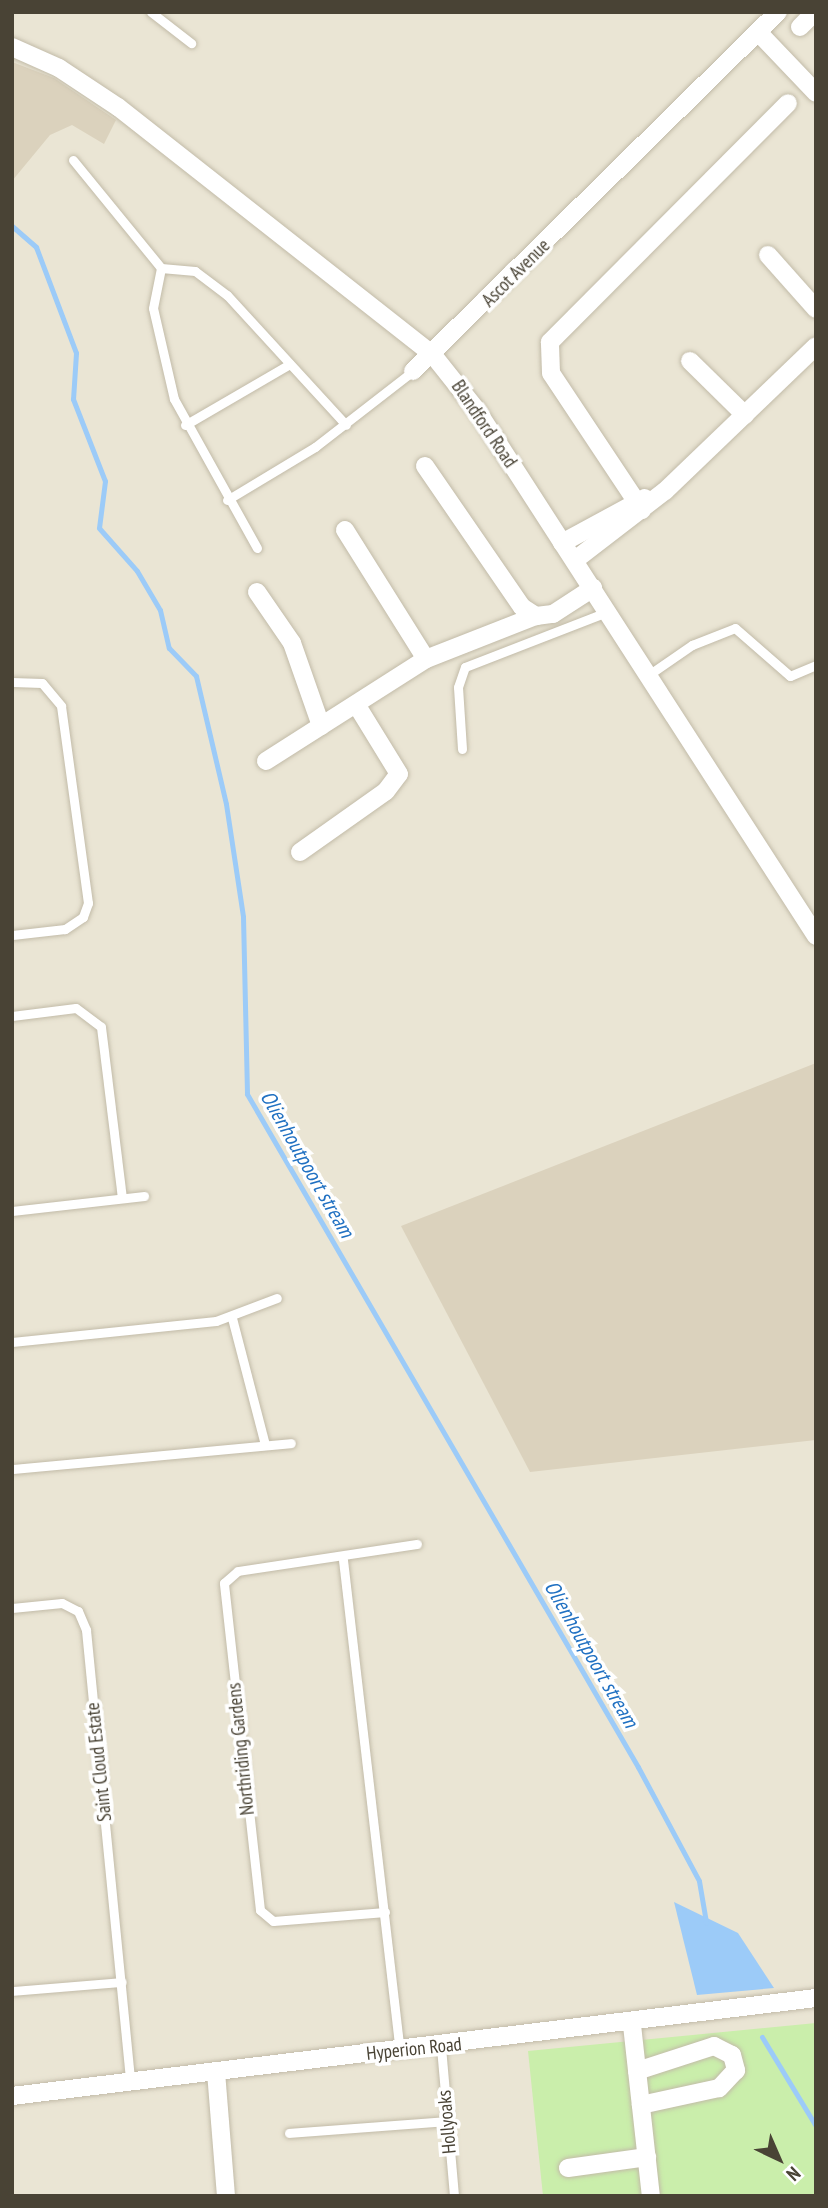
<!DOCTYPE html>
<style>
body{margin:0}
#map{position:relative;width:828px;height:2208px;overflow:hidden;background:#f5f2e6;font-family:"PT Sans Narrow",sans-serif}
div>[style]{position:absolute}
.residential>*{inset:0;background:#eae5d4;transform-origin:0 0}
.green>*{inset:0;background:#caeeab}
.water>*{inset:0;background:#9ccbf8}
.stream>*{height:5px;margin:-2.5px;padding:0 2.5px;transform-origin:2.5px;border-radius:2.5px;background:#9ccbf8}
.building>*{inset:0;background:#dbd2bd}
.roads{filter:drop-shadow(0 0 2px #c2bba8) drop-shadow(0 0 2px #c2bba8)}
.service>*{height:9px;margin:-4.5px;padding:0 4.5px;transform-origin:4.5px;border-radius:4.5px;background:#fff}
.minor>*{height:18px;margin:-9px;padding:0 9px;transform-origin:9px;border-radius:9px;background:#fff}
span{translate:-50% -50%;white-space:nowrap;text-align:center;line-height:1.15;-webkit-text-stroke:7px #fff;paint-order:stroke}
.street-label{font-size:19px;color:#494335}
.water-label{font-size:21px;color:#2171c2;font-style:italic}
.frame{position:absolute;inset:0;border:14px solid #494335;pointer-events:none}
.north{position:absolute;left:744px;top:2124px;width:70px;height:70px;-webkit-text-stroke:5px #fff;paint-order:stroke;rotate:136deg;font-size:19px;font-weight:700;line-height:28px;text-align:center;color:#494335}
.north::after{content:'';display:block;margin:auto;width:24px;height:32px;background:#494335;clip-path:polygon(50% 0,100% 100%,50% 72%,0 100%)}
</style>
<div id="map">
<div class="residential">
<div style="left:12px;top:12px;width:804px;height:2184px"></div>
</div>
<div class="green">
<div style="clip-path:polygon(816px 2023px,816px 2196px,543px 2196px,528px 2051px)"></div>
</div>
<div class="water">
<div style="clip-path:polygon(674px 1902px,738px 1933px,774px 1988px,697px 1995px)"></div>
</div>
<div class="stream">
<div style="left:12px;top:226px;width:32px;rotate:41deg"></div>
<div style="left:36px;top:247px;width:113px;rotate:69.3deg"></div>
<div style="left:76px;top:353px;width:46px;rotate:93.7deg"></div>
<div style="left:73px;top:399px;width:88px;rotate:68.7deg"></div>
<div style="left:105px;top:481px;width:47px;rotate:97.3deg"></div>
<div style="left:99px;top:528px;width:57px;rotate:48.5deg"></div>
<div style="left:137px;top:571px;width:45px;rotate:59.5deg"></div>
<div style="left:160px;top:610px;width:39px;rotate:77deg"></div>
<div style="left:169px;top:648px;width:39px;rotate:46deg"></div>
<div style="left:196px;top:676px;width:131px;rotate:76.8deg"></div>
<div style="left:226px;top:804px;width:114px;rotate:81.4deg"></div>
<div style="left:243px;top:917px;width:177px;rotate:88.7deg"></div>
<div style="left:247px;top:1094px;width:778px;rotate:59.84deg"></div>
<div style="left:638px;top:1767px;width:129px;rotate:61.8deg"></div>
<div style="left:699px;top:1881px;width:42px;rotate:80.3deg"></div>
<div style="left:762px;top:2037px;width:104px;rotate:58.8deg"></div>
</div>
<div class="building">
<div style="clip-path:polygon(12px 62px,54px 78px,116px 120px,104px 144px,72px 125px,50px 135px,12px 181px)"></div>
<div style="clip-path:polygon(816px 1063px,816px 1440px,530px 1472px,401px 1226px)"></div>
</div>
<div class="roads">
<div class="service">
<div style="left:151px;top:12px;width:51px;rotate:37.8deg"></div>
<div style="left:73px;top:160px;width:139px;rotate:50.8deg"></div>
<div style="left:185px;top:425px;width:121px;rotate:-30.2deg"></div>
<div style="left:227px;top:500px;width:103px;rotate:-31.1deg"></div>
<div style="left:315px;top:447px;width:124px;rotate:-37.8deg"></div>
<div style="left:257px;top:548px;width:171px;rotate:-119.1deg"></div>
<div style="left:174px;top:399px;width:93px;rotate:-103deg"></div>
<div style="left:153px;top:308px;width:41px;rotate:-78.7deg"></div>
<div style="left:161px;top:268px;width:34px;rotate:5deg"></div>
<div style="left:195px;top:271px;width:40px;rotate:37deg"></div>
<div style="left:227px;top:295px;width:176px;rotate:47.5deg"></div>
<div style="left:647px;top:676px;width:55px;rotate:-34.6deg"></div>
<div style="left:692px;top:645px;width:46px;rotate:-21.6deg"></div>
<div style="left:735px;top:628px;width:73px;rotate:41.1deg"></div>
<div style="left:790px;top:676px;width:28px;rotate:-23deg"></div>
<div style="left:12px;top:682px;width:30px;rotate:2deg"></div>
<div style="left:42px;top:683px;width:30px;rotate:50deg"></div>
<div style="left:61px;top:706px;width:199px;rotate:82.2deg"></div>
<div style="left:88px;top:903px;width:15px;rotate:110deg"></div>
<div style="left:83px;top:917px;width:22px;rotate:146deg"></div>
<div style="left:65px;top:929px;width:53px;rotate:173.5deg"></div>
<div style="left:462px;top:749px;width:62px;rotate:-93.7deg"></div>
<div style="left:458px;top:687px;width:21px;rotate:-71deg"></div>
<div style="left:465px;top:667px;width:152px;rotate:-21.2deg"></div>
<div style="left:12px;top:1016px;width:64px;rotate:-7.1deg"></div>
<div style="left:76px;top:1008px;width:31px;rotate:37deg"></div>
<div style="left:101px;top:1027px;width:172px;rotate:83deg"></div>
<div style="left:12px;top:1211px;width:133px;rotate:-6.5deg"></div>
<div style="left:232px;top:1318px;width:131px;rotate:75.4deg"></div>
<div style="left:12px;top:1342px;width:205px;rotate:-5.9deg"></div>
<div style="left:216px;top:1321px;width:65px;rotate:-20.7deg"></div>
<div style="left:12px;top:1469px;width:280px;rotate:-5.3deg"></div>
<div style="left:343px;top:1560px;width:493px;rotate:83.4deg"></div>
<div style="left:12px;top:1608px;width:50px;rotate:-5.7deg"></div>
<div style="left:62px;top:1603px;width:18px;rotate:27deg"></div>
<div style="left:78px;top:1611px;width:21px;rotate:67deg"></div>
<div style="left:86px;top:1630px;width:454px;rotate:84.4deg"></div>
<div style="left:385px;top:1912px;width:112px;rotate:175.4deg"></div>
<div style="left:273px;top:1921px;width:17px;rotate:-140deg"></div>
<div style="left:260px;top:1910px;width:329px;rotate:-96.3deg"></div>
<div style="left:224px;top:1583px;width:18px;rotate:-41deg"></div>
<div style="left:238px;top:1571px;width:181px;rotate:-8.6deg"></div>
<div style="left:12px;top:1991px;width:110px;rotate:-4.7deg"></div>
<div style="left:441px;top:2047px;width:150px;rotate:85deg"></div>
<div style="left:289px;top:2133px;width:158px;rotate:-4.3deg"></div>
</div>
<div class="minor">
<div style="left:800px;top:27px;width:21px;rotate:-45deg"></div>
<div style="left:758px;top:32px;width:84px;rotate:46.4deg"></div>
<div style="left:12px;top:47px;width:51px;rotate:24.1deg"></div>
<div style="left:59px;top:68px;width:71px;rotate:33.5deg"></div>
<div style="left:118px;top:107px;width:401px;rotate:38.2deg"></div>
<div style="left:433px;top:355px;width:69px;rotate:51.5deg"></div>
<div style="left:476px;top:409px;width:627px;rotate:57.17deg"></div>
<div style="left:768px;top:255px;width:72px;rotate:48.4deg"></div>
<div style="left:690px;top:361px;width:77px;rotate:44.5deg"></div>
<div style="left:413px;top:371px;width:512px;rotate:-44.53deg"></div>
<div style="left:425px;top:466px;width:171px;rotate:55.5deg"></div>
<div style="left:522px;top:607px;width:17px;rotate:33deg"></div>
<div style="left:536px;top:616px;width:17px;rotate:-7deg"></div>
<div style="left:553px;top:614px;width:48px;rotate:-33deg"></div>
<div style="left:642px;top:510px;width:164px;rotate:-123.6deg"></div>
<div style="left:551px;top:373px;width:31px;rotate:-92deg"></div>
<div style="left:550px;top:342px;width:337px;rotate:-45.1deg"></div>
<div style="left:345px;top:530px;width:152px;rotate:57.9deg"></div>
<div style="left:426px;top:659px;width:118px;rotate:-21.4deg"></div>
<div style="left:562px;top:543px;width:94px;rotate:-28.5deg"></div>
<div style="left:575px;top:560px;width:113px;rotate:-37.5deg"></div>
<div style="left:665px;top:491px;width:209px;rotate:-43.8deg"></div>
<div style="left:257px;top:592px;width:62px;rotate:55.5deg"></div>
<div style="left:292px;top:643px;width:88px;rotate:70.7deg"></div>
<div style="left:266px;top:761px;width:190px;rotate:-32.5deg"></div>
<div style="left:300px;top:852px;width:105px;rotate:-35.3deg"></div>
<div style="left:386px;top:791px;width:21px;rotate:-53deg"></div>
<div style="left:399px;top:774px;width:82px;rotate:-121.6deg"></div>
<div style="left:632px;top:2025px;width:172px;rotate:83.7deg"></div>
<div style="left:637px;top:2071px;width:81px;rotate:-18deg"></div>
<div style="left:714px;top:2046px;width:20px;rotate:27deg"></div>
<div style="left:732px;top:2055px;width:16px;rotate:75deg"></div>
<div style="left:736px;top:2070px;width:25px;rotate:133deg"></div>
<div style="left:719px;top:2088px;width:80px;rotate:167.7deg"></div>
<div style="left:216px;top:2072px;width:124px;rotate:85.4deg"></div>
<div style="left:12px;top:2096px;width:810px;rotate:-6.95deg"></div>
<div style="left:568px;top:2168px;width:80px;rotate:-7.9deg"></div>
</div>
</div>
<div class="street-label">
<span style="left:516px;top:273px;rotate:-45deg">Ascot Avenue</span>
<span style="left:484px;top:424px;rotate:56deg">Blandford Road</span>
<span style="left:241px;top:1749px;rotate:-96deg">Northriding Gardens</span>
<span style="left:99px;top:1762px;rotate:-96deg">Saint Cloud Estate</span>
<span style="left:414px;top:2049px;rotate:-6deg">Hyperion Road</span>
<span style="left:447px;top:2122px;rotate:-95deg">Hollyoaks</span>
</div>
<div class="water-label">
<span style="left:307px;top:1164px;rotate:60deg">Olienhoutpoort stream</span>
<span style="left:591px;top:1654px;rotate:60deg">Olienhoutpoort stream</span>
</div>
<div class="frame"></div>
<div class="north">N</div>
</div>
